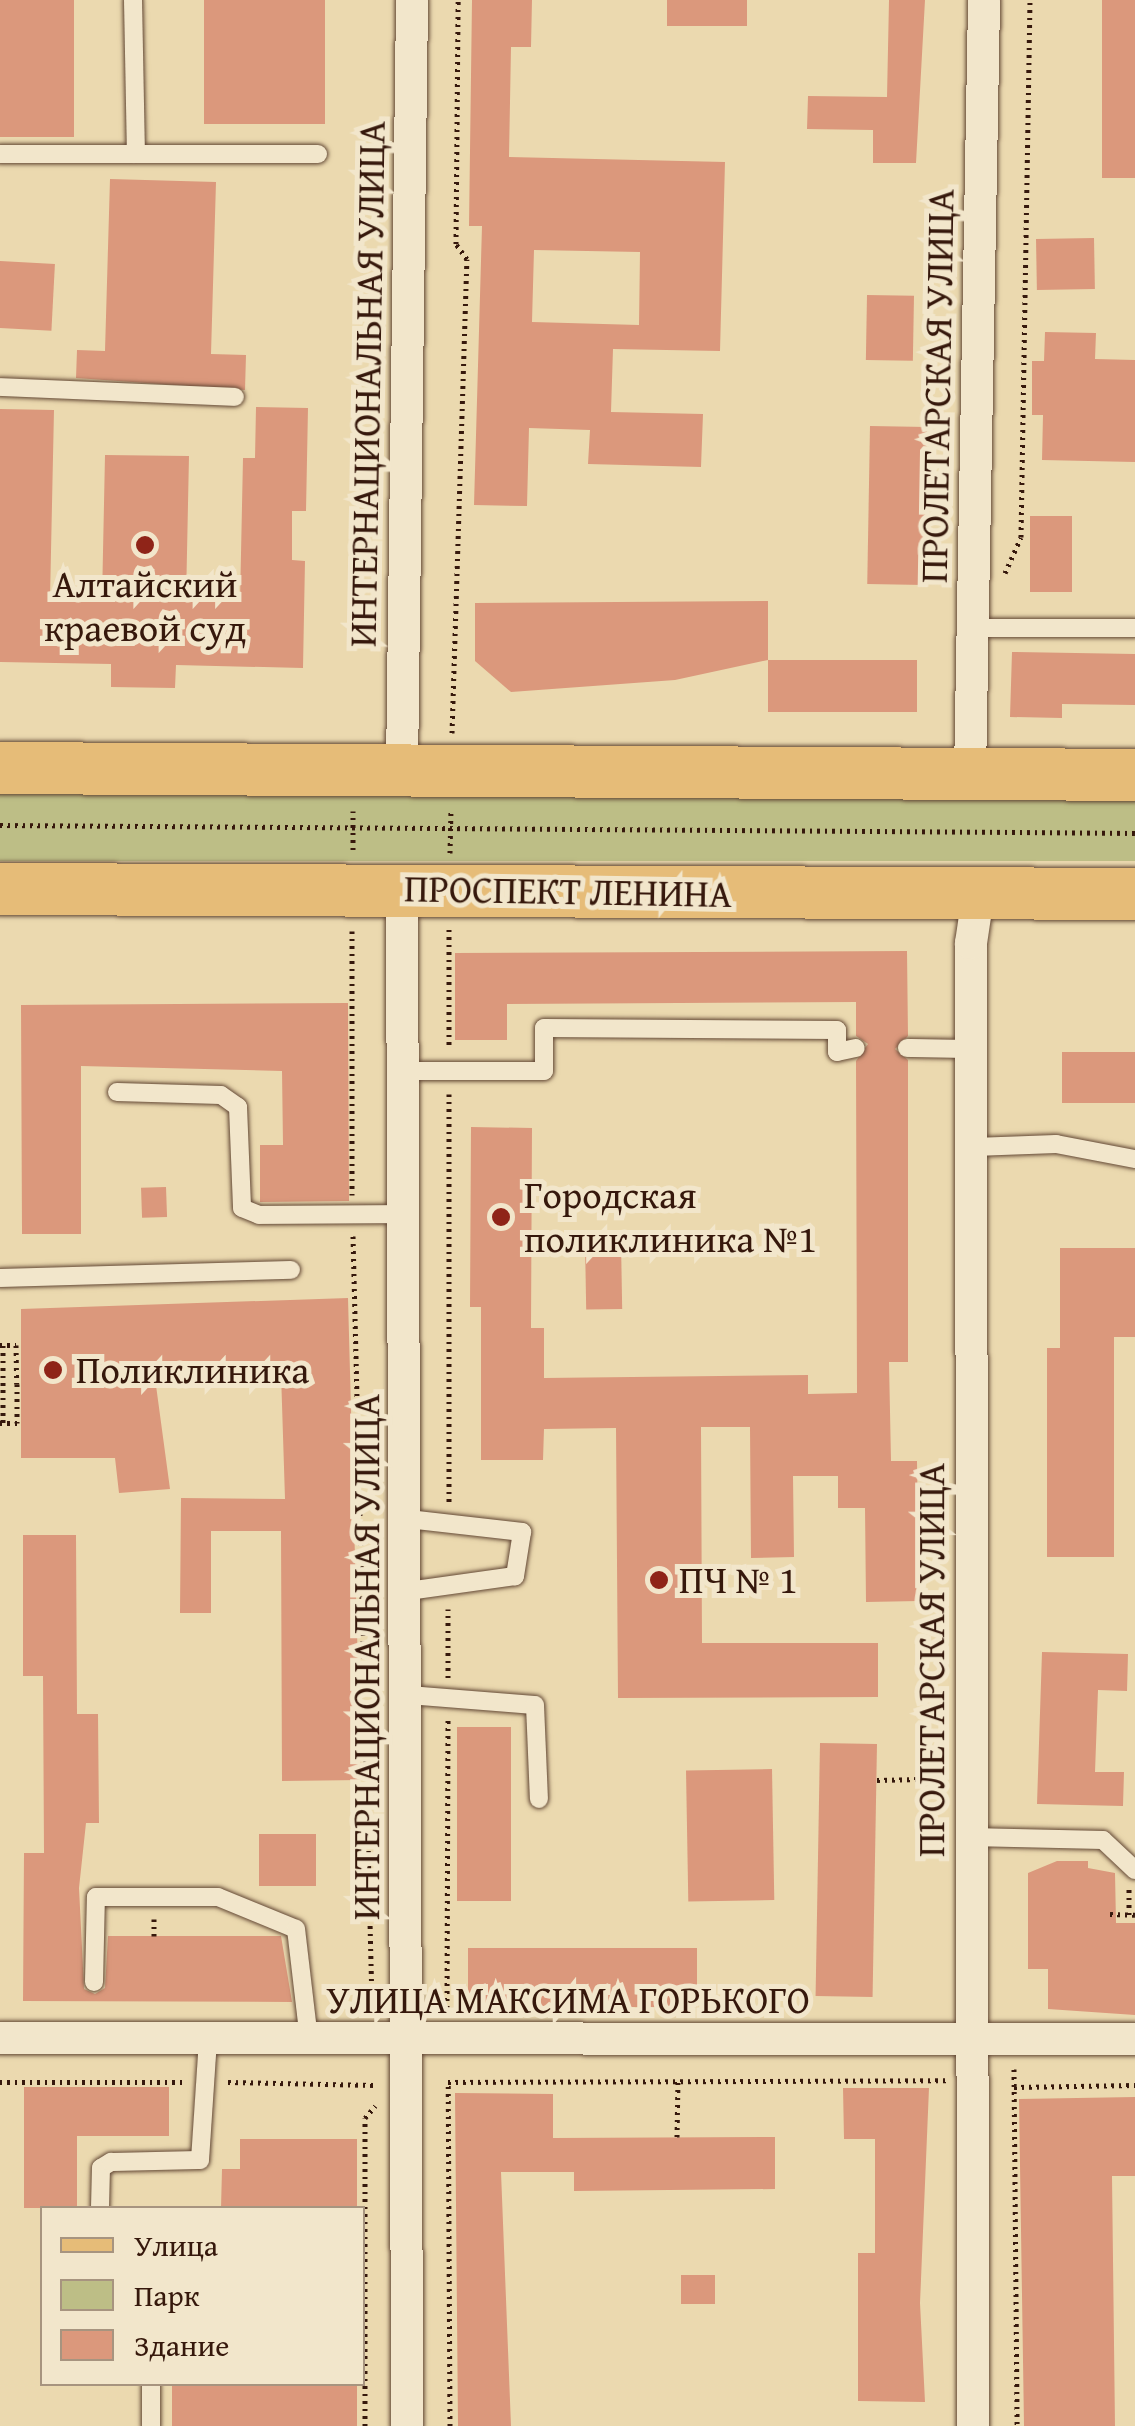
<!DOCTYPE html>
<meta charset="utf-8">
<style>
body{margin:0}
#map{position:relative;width:1135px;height:2426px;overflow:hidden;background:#ebd9af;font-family:"Gentium Book Plus",serif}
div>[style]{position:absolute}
.green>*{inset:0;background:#bdbe86;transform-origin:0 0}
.building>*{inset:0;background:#db987c;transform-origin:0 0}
.path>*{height:5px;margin-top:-2.5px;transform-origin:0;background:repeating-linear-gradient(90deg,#36180c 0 2.5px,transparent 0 7.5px)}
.roads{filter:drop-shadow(0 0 2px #634835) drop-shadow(0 0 2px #634835)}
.service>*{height:18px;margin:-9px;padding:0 9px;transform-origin:9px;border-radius:9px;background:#f2e6cb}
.minor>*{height:32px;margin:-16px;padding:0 16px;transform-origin:16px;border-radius:16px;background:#f2e6cb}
.primary>*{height:52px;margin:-26px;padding:0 26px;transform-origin:26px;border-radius:26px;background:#e6bc78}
.dots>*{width:28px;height:28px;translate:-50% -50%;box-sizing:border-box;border:5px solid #f2e6cb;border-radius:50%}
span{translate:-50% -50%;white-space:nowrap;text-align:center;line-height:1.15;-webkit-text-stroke:10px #f2e6cb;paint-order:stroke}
.street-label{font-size:38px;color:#36180c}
.poi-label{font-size:38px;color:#36180c}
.left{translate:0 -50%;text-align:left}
.legend{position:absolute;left:40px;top:2206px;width:325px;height:180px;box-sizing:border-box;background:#f2e6cb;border:2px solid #a7947f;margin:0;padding:12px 18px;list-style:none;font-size:30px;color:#36180c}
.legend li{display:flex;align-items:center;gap:20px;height:50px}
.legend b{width:50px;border:2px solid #a7947f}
</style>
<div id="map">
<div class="green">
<div style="left:0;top:787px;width:1135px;height:74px"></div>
</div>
<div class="building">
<div style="left:0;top:0;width:74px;height:137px"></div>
<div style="left:204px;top:0;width:121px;height:124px"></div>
<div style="clip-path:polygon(evenodd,472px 0,532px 0,531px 47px,511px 47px,509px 157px,725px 162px,720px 351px,613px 349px,611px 412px,703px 414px,701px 467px,588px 464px,590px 430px,529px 428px,527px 506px,474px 505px,482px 226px,469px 226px,472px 0,534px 250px,640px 252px,639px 325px,532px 322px,534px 250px)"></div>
<div style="left:667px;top:0;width:80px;height:26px"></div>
<div style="clip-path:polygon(889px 0,925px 0,916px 163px,873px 163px,873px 130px,807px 129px,808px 96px,887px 97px)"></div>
<div style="left:1102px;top:0;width:33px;height:178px"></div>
<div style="clip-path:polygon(110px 179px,216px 182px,211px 354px,246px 355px,245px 390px,76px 378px,77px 350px,105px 351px)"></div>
<div style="left:1094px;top:238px;width:51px;height:58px;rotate:89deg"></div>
<div style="left:0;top:261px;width:55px;height:67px;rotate:3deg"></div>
<div style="left:867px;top:295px;width:47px;height:65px;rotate:1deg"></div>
<div style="clip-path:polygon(1045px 332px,1096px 333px,1095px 359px,1135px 360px,1135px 462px,1042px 460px,1043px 415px,1032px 415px,1032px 361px,1044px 361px)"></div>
<div style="clip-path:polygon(256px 407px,308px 408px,306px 511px,292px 511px,292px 560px,305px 561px,303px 668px,176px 665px,175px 688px,111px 687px,111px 664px,0 662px,0 409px,54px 410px,50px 599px,102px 600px,105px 455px,189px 456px,186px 601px,240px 602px,243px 458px,255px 458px)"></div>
<div style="left:870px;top:426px;width:57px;height:158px;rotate:1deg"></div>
<div style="left:1030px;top:516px;width:42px;height:76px"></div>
<div style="clip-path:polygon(768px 601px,768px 660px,675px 680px,511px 692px,475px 661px,475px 603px)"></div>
<div style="clip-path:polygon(1012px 652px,1135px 654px,1135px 705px,1062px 704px,1062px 718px,1010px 717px)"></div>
<div style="left:768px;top:660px;width:149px;height:52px"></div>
<div style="clip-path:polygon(907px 951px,908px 1036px,895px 1049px,908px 1060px,908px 1362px,889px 1362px,891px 1461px,917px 1461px,919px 1601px,866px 1602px,865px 1508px,838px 1508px,838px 1476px,793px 1476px,794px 1557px,751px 1558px,750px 1427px,701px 1427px,702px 1643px,878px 1643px,878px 1697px,618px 1698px,616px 1428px,544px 1429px,543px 1460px,481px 1460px,481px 1307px,470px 1307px,471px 1127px,532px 1128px,531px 1328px,544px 1328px,544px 1378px,808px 1375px,808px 1394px,857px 1393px,856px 1061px,868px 1044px,856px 1036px,856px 1002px,507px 1004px,507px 1040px,455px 1040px,455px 953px)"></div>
<div style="clip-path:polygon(348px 1003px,349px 1201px,260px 1202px,260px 1145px,283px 1145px,282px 1071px,81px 1066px,81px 1234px,22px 1234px,21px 1005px)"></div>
<div style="left:1135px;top:1052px;width:51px;height:73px;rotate:90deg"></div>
<div style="left:166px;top:1187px;width:30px;height:25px;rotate:88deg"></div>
<div style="left:621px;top:1241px;width:68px;height:36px;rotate:89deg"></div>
<div style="clip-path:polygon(1060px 1248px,1135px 1248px,1135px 1337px,1114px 1337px,1114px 1557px,1047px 1557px,1047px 1348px,1060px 1348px)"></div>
<div style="clip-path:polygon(348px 1298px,361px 1780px,282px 1781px,281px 1531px,211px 1531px,211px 1613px,180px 1613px,181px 1498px,285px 1499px,281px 1373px,155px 1378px,170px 1489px,119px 1493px,115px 1458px,21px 1458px,21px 1309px)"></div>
<div style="clip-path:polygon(23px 1535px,76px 1535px,77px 1714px,98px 1714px,99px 1823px,86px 1823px,79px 1888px,84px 1989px,95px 1994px,105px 1988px,108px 1936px,281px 1936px,292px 2002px,23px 2001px,24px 1853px,44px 1853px,43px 1676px,23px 1676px)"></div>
<div style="clip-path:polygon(1042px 1652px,1128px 1654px,1127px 1691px,1098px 1690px,1095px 1772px,1124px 1772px,1123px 1806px,1037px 1804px)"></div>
<div style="left:457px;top:1727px;width:54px;height:174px"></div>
<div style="left:820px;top:1743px;width:57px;height:253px;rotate:1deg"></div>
<div style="left:772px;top:1769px;width:131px;height:86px;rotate:89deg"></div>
<div style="left:316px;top:1834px;width:52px;height:57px;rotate:90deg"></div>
<div style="clip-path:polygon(1057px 1861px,1088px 1861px,1088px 1868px,1115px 1873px,1116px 1923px,1135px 1923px,1135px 2015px,1048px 2009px,1048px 1969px,1028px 1969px,1028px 1873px)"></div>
<div style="left:697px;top:1948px;width:59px;height:229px;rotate:90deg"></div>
<div style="clip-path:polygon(24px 2087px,169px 2087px,169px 2136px,77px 2136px,77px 2208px,24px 2208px)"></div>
<div style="clip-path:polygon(843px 2088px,929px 2088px,920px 2303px,925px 2402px,858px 2401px,858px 2253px,875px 2253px,875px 2139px,844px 2139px)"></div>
<div style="clip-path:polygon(455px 2093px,553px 2094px,553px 2138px,775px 2137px,775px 2189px,574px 2191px,574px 2172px,501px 2172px,511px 2426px,458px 2426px)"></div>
<div style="clip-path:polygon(1135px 2097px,1135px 2176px,1112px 2176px,1115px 2426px,1024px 2426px,1019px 2099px)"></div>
<div style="clip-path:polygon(240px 2139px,357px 2139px,357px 2208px,221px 2208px,222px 2169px,240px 2169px)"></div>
<div style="left:681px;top:2275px;width:34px;height:29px"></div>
<div style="left:172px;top:2384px;width:185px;height:42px"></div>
</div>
<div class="path">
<div style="left:1005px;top:573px;width:39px;rotate:-66deg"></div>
<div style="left:1021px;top:537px;width:537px;rotate:-89.04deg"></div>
<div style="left:452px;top:733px;width:474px;rotate:-88.2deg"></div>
<div style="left:467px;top:259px;width:19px;rotate:-126deg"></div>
<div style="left:456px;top:244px;width:244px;rotate:-89.5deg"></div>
<div style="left:0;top:825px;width:1135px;rotate:0.4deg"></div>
<div style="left:353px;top:850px;width:39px;rotate:-90deg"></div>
<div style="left:450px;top:853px;width:44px;rotate:-88.7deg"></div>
<div style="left:449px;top:929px;width:119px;rotate:90deg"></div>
<div style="left:352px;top:931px;width:264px;rotate:90deg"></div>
<div style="left:449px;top:1094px;width:409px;rotate:90deg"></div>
<div style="left:353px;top:1236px;width:764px;rotate:88.58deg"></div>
<div style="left:0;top:1345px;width:16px"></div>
<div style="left:16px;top:1345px;width:39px;rotate:89deg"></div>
<div style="left:17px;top:1384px;width:39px;rotate:90deg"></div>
<div style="left:17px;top:1423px;width:17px;rotate:180deg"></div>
<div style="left:3px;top:1345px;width:78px;rotate:90deg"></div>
<div style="left:448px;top:1678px;width:69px;rotate:-90deg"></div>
<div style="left:877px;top:1780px;width:44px;rotate:-1.3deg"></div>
<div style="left:1110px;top:1914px;width:25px;rotate:2deg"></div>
<div style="left:1129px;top:1915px;width:27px;rotate:-90deg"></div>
<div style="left:154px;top:1919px;width:17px;rotate:90deg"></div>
<div style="left:447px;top:2008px;width:289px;rotate:-89.8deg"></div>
<div style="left:1014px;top:2069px;width:357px;rotate:89.5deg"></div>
<div style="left:0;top:2082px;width:182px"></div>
<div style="left:228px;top:2082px;width:146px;rotate:1.2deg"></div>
<div style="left:1014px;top:2087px;width:121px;rotate:-0.9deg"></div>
<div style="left:677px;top:2137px;width:56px;rotate:-89deg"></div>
<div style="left:365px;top:2426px;width:308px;rotate:-90deg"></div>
<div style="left:365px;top:2118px;width:16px;rotate:-50deg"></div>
<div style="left:450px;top:2426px;width:344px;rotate:-90.3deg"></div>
<div style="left:448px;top:2082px;width:498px;rotate:-0.2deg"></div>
</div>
<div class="roads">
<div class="service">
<div style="left:133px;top:0;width:154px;rotate:88.9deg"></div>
<div style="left:0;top:154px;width:318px"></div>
<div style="left:0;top:387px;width:235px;rotate:2.4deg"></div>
<div style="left:973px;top:628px;width:162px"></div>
<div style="left:907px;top:1048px;width:65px;rotate:0.9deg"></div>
<div style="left:403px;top:1071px;width:141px"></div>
<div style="left:544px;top:1071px;width:43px;rotate:-90deg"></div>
<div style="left:544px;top:1028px;width:293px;rotate:0.4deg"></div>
<div style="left:837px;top:1030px;width:22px;rotate:90deg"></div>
<div style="left:837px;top:1052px;width:19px;rotate:-12deg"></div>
<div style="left:117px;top:1092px;width:104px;rotate:1.7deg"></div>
<div style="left:221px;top:1095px;width:21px;rotate:35deg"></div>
<div style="left:238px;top:1107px;width:101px;rotate:87.7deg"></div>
<div style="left:242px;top:1208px;width:18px;rotate:22deg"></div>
<div style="left:259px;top:1215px;width:145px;rotate:-0.4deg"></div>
<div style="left:974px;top:1147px;width:82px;rotate:-2.1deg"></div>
<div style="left:1056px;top:1144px;width:80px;rotate:10.8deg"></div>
<div style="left:0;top:1278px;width:291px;rotate:-1.6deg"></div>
<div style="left:408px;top:1519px;width:115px;rotate:6.5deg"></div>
<div style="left:522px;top:1532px;width:45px;rotate:99deg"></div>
<div style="left:515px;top:1576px;width:108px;rotate:172deg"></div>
<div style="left:408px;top:1695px;width:127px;rotate:4.5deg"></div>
<div style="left:535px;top:1705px;width:94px;rotate:87.6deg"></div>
<div style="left:970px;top:1837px;width:133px;rotate:1.3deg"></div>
<div style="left:1103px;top:1840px;width:44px;rotate:43.2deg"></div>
<div style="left:94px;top:1982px;width:85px;rotate:-88.7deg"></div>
<div style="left:96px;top:1897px;width:122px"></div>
<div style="left:218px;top:1897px;width:84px;rotate:22.3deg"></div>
<div style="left:296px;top:1929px;width:112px;rotate:83.3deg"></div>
<div style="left:100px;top:2208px;width:40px;rotate:-88.6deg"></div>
<div style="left:101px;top:2168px;width:12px;rotate:-31deg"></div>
<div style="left:111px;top:2162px;width:89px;rotate:-1.3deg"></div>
<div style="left:200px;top:2160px;width:121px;rotate:-86.2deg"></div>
<div style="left:151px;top:2384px;width:42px;rotate:90deg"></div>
</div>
<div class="minor">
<div style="left:402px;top:768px;width:768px;rotate:-89.25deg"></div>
<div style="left:970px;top:774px;width:774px;rotate:-88.96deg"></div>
<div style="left:402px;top:889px;width:1537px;rotate:89.81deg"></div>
<div style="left:0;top:2038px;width:1135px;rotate:0.05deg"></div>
<div style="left:973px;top:2426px;width:1483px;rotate:-90.08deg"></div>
<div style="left:971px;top:943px;width:48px;rotate:-81.5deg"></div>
</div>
<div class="primary">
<div style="left:0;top:768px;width:1135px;rotate:0.35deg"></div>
<div style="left:0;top:889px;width:1135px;rotate:0.25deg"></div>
</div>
</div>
<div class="dots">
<div style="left:145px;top:545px;background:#8f2418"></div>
<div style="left:501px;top:1217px;background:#8f2418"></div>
<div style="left:53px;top:1370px;background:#8f2418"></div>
<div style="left:659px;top:1580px;background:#8f2418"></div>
</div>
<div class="street-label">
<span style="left:367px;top:384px;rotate:-89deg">ИНТЕРНАЦИОНАЛЬНАЯ УЛИЦА</span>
<span style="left:937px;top:386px;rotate:-89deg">ПРОЛЕТАРСКАЯ УЛИЦА</span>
<span style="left:568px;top:891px;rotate:1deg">ПРОСПЕКТ ЛЕНИНА</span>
<span style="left:366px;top:1657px;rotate:-90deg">ИНТЕРНАЦИОНАЛЬНАЯ УЛИЦА</span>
<span style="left:931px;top:1660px;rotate:-90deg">ПРОЛЕТАРСКАЯ УЛИЦА</span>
<span style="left:568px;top:2000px">УЛИЦА МАКСИМА ГОРЬКОГО</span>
</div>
<div class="poi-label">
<span style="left:145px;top:606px">Алтайский<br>краевой суд</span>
<span class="left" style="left:524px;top:1217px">Городская<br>поликлиника №1</span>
<span class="left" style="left:76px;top:1370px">Поликлиника</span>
<span class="left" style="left:679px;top:1580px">ПЧ № 1</span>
</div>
<ul class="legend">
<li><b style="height:12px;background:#e6bc78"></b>Улица</li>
<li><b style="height:28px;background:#bdbe86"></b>Парк</li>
<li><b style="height:28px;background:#db987c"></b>Здание</li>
</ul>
</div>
